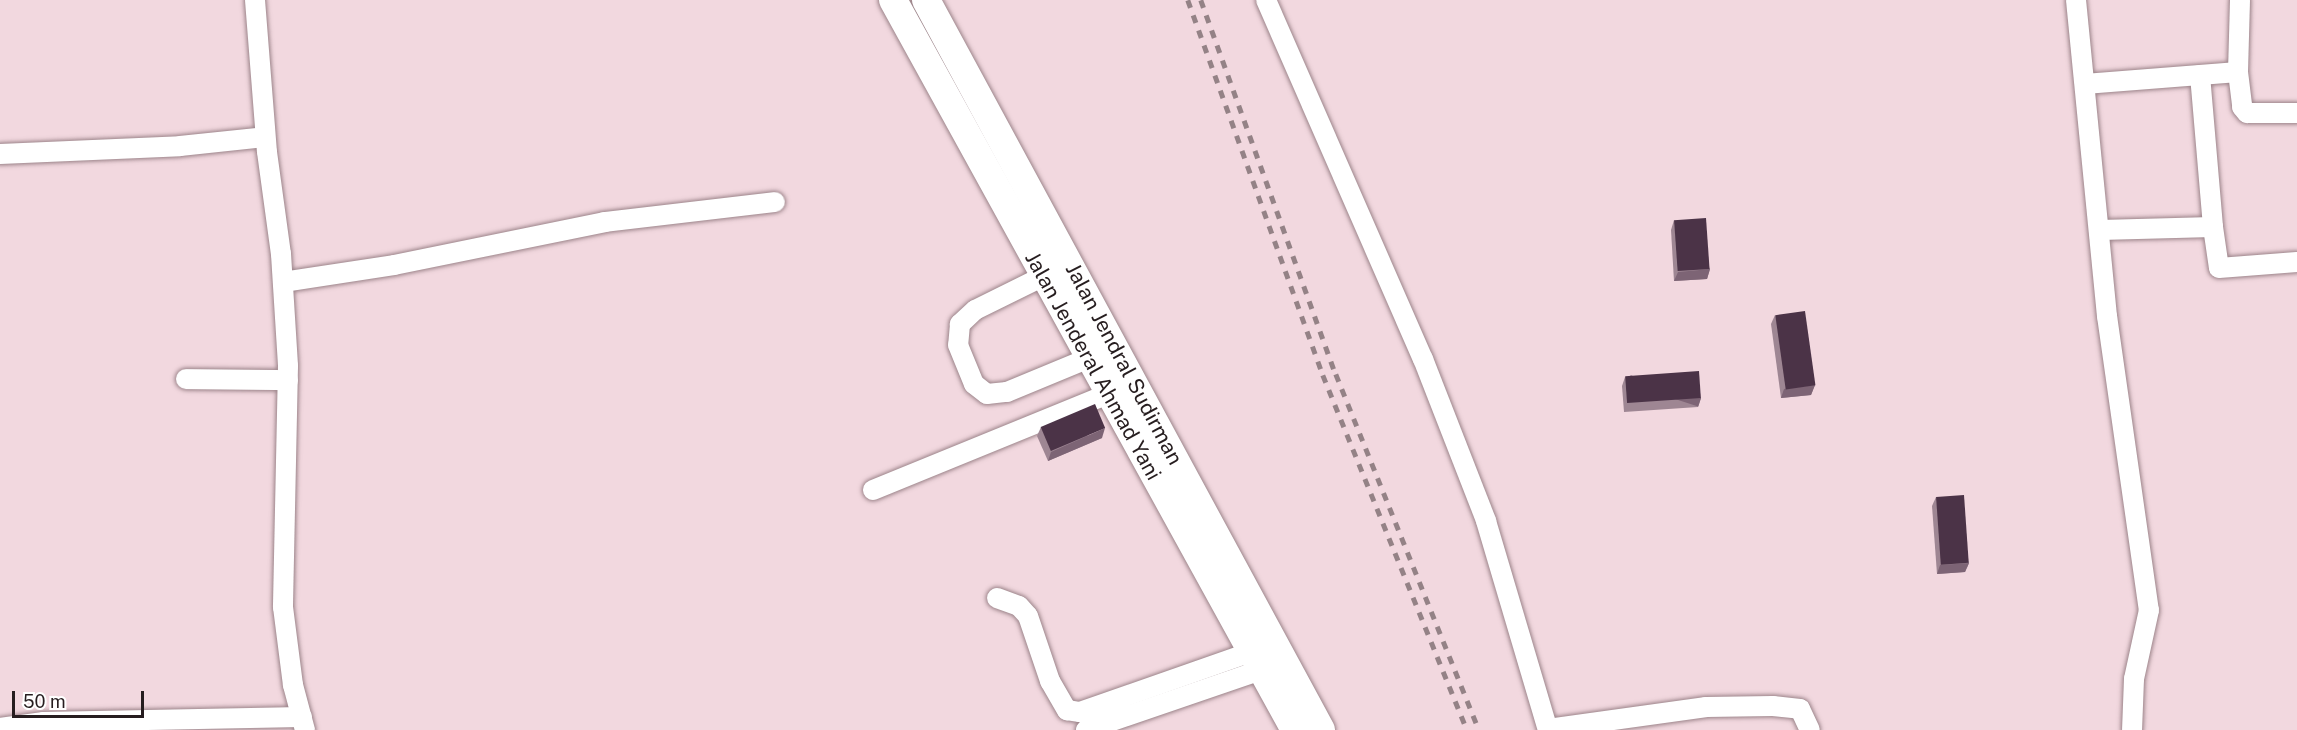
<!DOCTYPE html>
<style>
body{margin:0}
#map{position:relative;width:2297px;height:730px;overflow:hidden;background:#f2d8df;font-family:"Public Sans",sans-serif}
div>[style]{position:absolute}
.roads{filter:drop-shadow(0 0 2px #9c848a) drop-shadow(0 0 2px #9c848a)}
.minor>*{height:20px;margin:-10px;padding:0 10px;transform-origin:10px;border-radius:10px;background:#fff}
.highway>*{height:28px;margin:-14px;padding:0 14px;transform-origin:14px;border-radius:14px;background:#fff}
.rail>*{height:4.5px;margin-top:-2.25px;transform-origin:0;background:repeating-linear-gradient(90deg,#948286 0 8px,transparent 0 16px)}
.wall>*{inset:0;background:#9e8693}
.shaded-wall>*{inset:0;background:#7d6475;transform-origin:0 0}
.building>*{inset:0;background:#4b3347;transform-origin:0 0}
span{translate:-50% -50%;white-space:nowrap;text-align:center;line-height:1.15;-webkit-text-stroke:6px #fff;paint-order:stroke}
.street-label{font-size:21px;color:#261d1f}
.scale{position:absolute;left:12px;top:691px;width:132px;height:27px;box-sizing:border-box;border:3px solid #261d1f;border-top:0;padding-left:8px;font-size:18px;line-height:21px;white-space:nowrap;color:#261d1f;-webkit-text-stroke:4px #fff;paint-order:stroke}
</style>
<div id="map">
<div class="roads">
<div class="minor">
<div style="left:255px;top:0;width:152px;rotate:85.5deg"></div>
<div style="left:267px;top:152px;width:103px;rotate:82.2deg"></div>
<div style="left:281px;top:254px;width:112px;rotate:86.4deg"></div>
<div style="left:288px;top:366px;width:241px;rotate:91.2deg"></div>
<div style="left:283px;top:607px;width:79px;rotate:82.7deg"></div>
<div style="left:293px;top:685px;width:47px;rotate:75.1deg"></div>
<div style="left:1266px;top:0;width:392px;rotate:66.4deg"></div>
<div style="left:1423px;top:359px;width:174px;rotate:68.7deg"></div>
<div style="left:1486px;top:521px;width:218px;rotate:73.5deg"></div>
<div style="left:2076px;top:0;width:318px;rotate:84.4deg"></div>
<div style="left:2107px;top:316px;width:297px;rotate:81.9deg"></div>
<div style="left:2149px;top:610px;width:71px;rotate:102.3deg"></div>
<div style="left:2134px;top:679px;width:51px;rotate:92.2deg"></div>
<div style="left:2238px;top:72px;width:35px;rotate:83deg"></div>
<div style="left:2242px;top:107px;width:8px;rotate:50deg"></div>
<div style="left:2247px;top:113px;width:50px"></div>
<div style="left:2200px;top:75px;width:153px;rotate:85.1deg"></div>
<div style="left:2085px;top:84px;width:153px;rotate:-4.5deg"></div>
<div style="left:2238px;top:72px;width:72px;rotate:-88.4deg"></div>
<div style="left:0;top:154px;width:180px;rotate:-2.5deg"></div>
<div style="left:180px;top:146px;width:85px;rotate:-6deg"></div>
<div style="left:2100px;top:230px;width:113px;rotate:-1.5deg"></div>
<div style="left:2213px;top:227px;width:41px;rotate:81.7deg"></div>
<div style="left:2219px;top:268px;width:78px;rotate:-4.4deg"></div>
<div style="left:1056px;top:270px;width:90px;rotate:153.7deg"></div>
<div style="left:975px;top:310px;width:21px;rotate:137deg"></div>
<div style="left:960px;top:324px;width:21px;rotate:95deg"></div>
<div style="left:958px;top:345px;width:42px;rotate:67.7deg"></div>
<div style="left:974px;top:384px;width:16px;rotate:38deg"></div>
<div style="left:987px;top:394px;width:20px;rotate:-6deg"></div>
<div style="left:1007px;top:392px;width:102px;rotate:-22.5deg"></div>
<div style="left:283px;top:282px;width:112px;rotate:-8.7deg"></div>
<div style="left:394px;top:265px;width:215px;rotate:-11.5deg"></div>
<div style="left:605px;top:222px;width:171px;rotate:-6.7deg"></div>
<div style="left:186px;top:379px;width:102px;rotate:0.6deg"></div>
<div style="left:873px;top:490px;width:254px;rotate:-22.2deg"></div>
<div style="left:997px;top:598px;width:23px;rotate:20deg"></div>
<div style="left:1019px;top:606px;width:13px;rotate:48deg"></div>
<div style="left:1028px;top:616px;width:69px;rotate:71.3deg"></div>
<div style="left:1050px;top:681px;width:34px;rotate:60deg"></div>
<div style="left:1067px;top:710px;width:13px;rotate:9deg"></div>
<div style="left:1080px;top:712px;width:181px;rotate:-19.3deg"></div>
<div style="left:0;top:728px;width:44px;rotate:-7.8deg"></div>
<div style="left:44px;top:722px;width:258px;rotate:-1.1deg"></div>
<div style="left:1548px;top:729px;width:160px;rotate:-7.9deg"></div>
<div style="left:1706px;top:707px;width:67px;rotate:-0.9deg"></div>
<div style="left:1773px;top:706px;width:27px;rotate:6deg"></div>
<div style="left:1800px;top:709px;width:23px;rotate:65deg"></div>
<div style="left:1086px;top:730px;width:185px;rotate:-18.9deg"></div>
</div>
<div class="highway">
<div style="left:893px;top:0;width:833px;rotate:61.16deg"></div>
<div style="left:926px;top:0;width:830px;rotate:61.58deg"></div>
</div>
</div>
<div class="rail">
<div style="left:1188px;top:0;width:399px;rotate:70.2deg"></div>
<div style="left:1323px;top:375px;width:383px;rotate:67.9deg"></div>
<div style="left:1201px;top:0;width:398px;rotate:70.2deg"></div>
<div style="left:1336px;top:374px;width:384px;rotate:68.1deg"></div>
</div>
<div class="wall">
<div style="clip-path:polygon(1674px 220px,1710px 269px,1707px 279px,1674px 281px,1671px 230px)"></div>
<div style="clip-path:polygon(1775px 315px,1815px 385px,1811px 395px,1781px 398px,1771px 324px)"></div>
<div style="clip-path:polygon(1625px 377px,1701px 398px,1698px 407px,1624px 412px,1622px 386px)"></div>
<div style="clip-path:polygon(1041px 427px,1102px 438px,1048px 461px,1037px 436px)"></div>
<div style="clip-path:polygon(1936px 497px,1969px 563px,1965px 572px,1937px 574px,1932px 506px)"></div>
</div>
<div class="shaded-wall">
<div style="clip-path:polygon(1710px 269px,1707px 279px,1674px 281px,1678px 272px)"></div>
<div style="clip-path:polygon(1815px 385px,1811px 395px,1781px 398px,1784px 389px)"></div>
<div style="left:1701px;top:398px;width:9px;height:74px;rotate:108deg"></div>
<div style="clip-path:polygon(1105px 428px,1102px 438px,1048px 461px,1051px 452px)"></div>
<div style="clip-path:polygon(1969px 563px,1965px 572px,1937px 574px,1940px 565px)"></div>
</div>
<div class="building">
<div style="left:1706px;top:218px;width:51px;height:32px;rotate:86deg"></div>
<div style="left:1805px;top:311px;width:75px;height:30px;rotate:82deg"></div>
<div style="left:1699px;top:371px;width:27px;height:74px;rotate:86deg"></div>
<div style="left:1095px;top:404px;width:26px;height:59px;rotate:67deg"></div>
<div style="left:1964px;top:495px;width:68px;height:28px;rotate:86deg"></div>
</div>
<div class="street-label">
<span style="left:1124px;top:364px;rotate:62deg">Jalan Jendral Sudirman</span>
<span style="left:1093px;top:366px;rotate:61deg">Jalan Jenderal Ahmad Yani</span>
</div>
<div class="scale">50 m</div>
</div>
